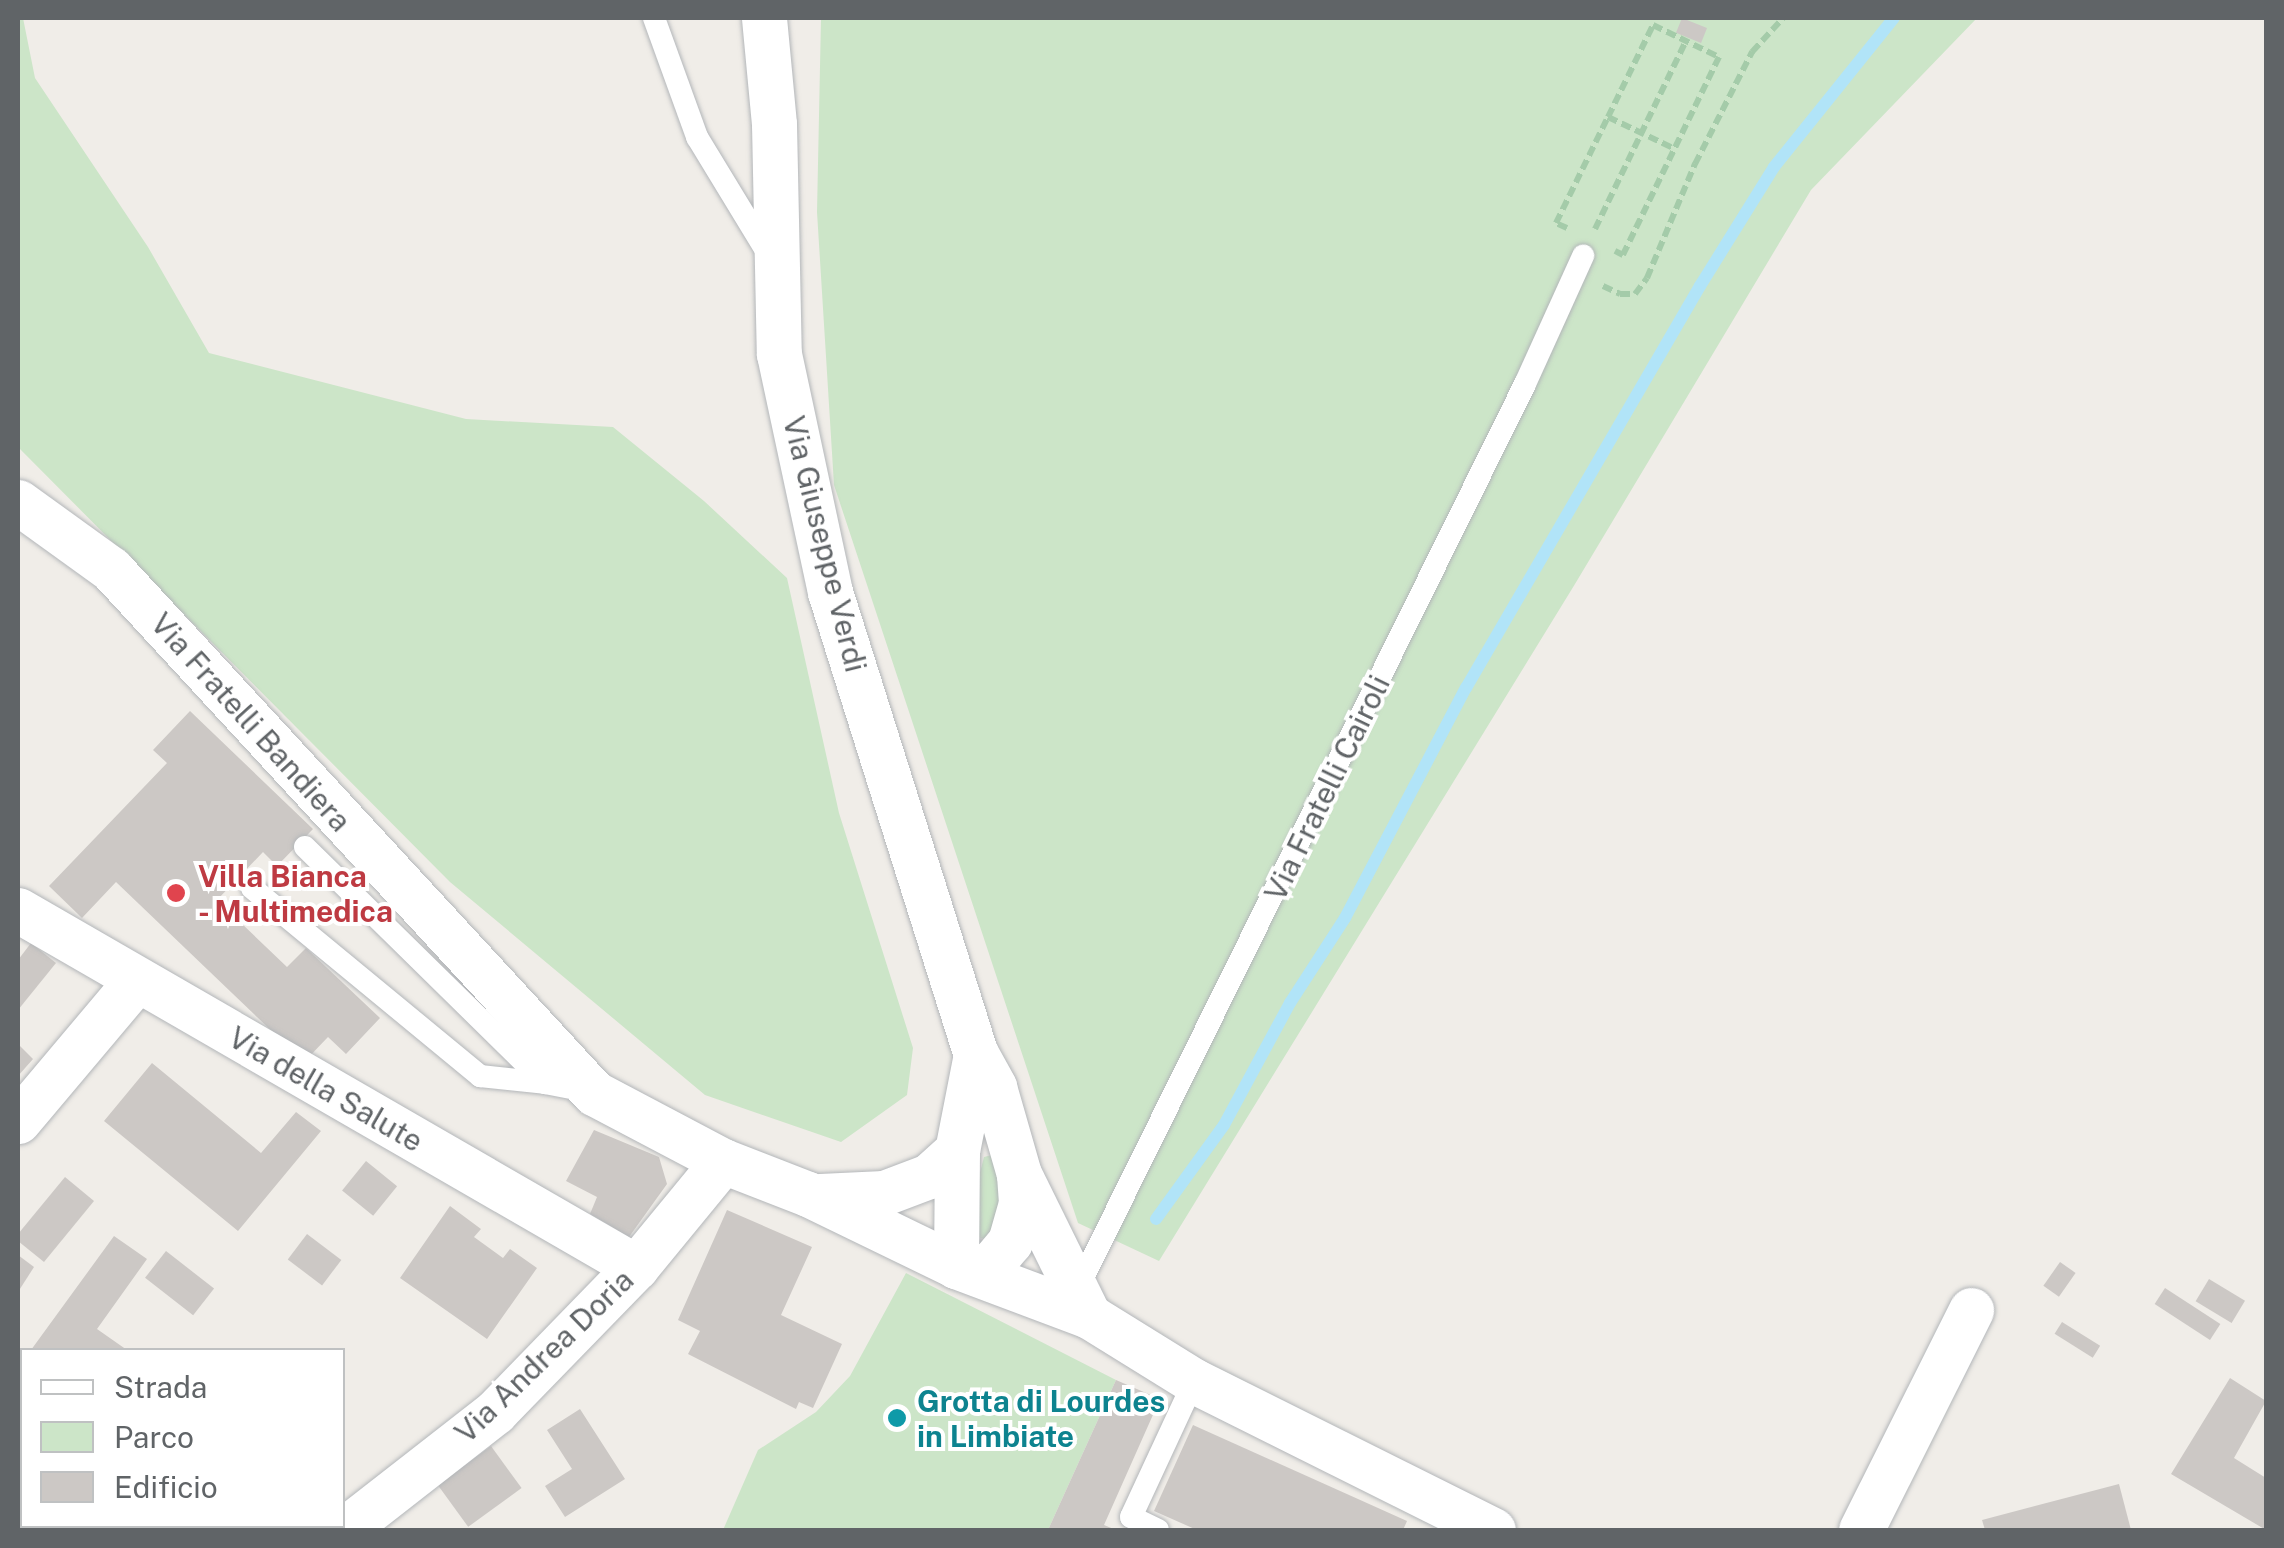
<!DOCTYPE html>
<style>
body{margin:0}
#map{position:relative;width:2284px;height:1548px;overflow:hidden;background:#f0ede8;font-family:"Public Sans",sans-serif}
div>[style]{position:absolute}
.green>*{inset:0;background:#cce5c8}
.stream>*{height:12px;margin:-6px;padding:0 6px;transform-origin:6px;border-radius:6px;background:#b1e4f8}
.building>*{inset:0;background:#ccc8c5;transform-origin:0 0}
.path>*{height:6px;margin-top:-3px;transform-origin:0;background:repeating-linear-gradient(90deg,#a4cba9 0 10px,transparent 0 15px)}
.roads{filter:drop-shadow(0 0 2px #b3b6b9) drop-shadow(0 0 2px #b3b6b9)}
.service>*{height:22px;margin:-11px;padding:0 11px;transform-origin:11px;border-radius:11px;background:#fff}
.minor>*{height:45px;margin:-22.5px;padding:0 22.5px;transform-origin:22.5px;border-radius:22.5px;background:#fff}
.dots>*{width:28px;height:28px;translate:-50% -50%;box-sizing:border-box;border:5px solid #fff;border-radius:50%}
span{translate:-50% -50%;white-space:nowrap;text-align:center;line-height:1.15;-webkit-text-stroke:8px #fff;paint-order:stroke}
.street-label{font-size:30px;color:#606467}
.health-label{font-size:30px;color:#be3a42;font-weight:700}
.left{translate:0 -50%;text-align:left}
.culture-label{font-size:30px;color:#0d838f;font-weight:700}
.frame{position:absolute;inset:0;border:20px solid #606467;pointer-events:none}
.legend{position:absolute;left:20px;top:1348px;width:325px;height:180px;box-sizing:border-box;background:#fff;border:2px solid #bfc1c2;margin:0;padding:12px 18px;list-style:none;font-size:30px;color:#606467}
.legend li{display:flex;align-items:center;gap:20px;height:50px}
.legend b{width:50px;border:2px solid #bfc1c2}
</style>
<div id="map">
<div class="green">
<div style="clip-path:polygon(18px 18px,23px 18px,35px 78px,148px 247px,209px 353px,466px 419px,613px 427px,704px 501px,787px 578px,839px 813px,913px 1048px,907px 1095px,841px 1142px,705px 1095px,450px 882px,18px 447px)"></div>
<div style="clip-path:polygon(821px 18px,1977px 18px,1811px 190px,1575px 584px,1159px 1261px,1078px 1223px,834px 485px,817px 212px)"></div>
<div style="clip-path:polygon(992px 1155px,1007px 1201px,998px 1229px,985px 1239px,974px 1236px,977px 1184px,984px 1157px)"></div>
<div style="clip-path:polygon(906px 1273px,1116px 1380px,1048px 1530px,723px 1530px,758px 1450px,816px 1412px,850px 1376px)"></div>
</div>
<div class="stream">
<div style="left:1156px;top:1219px;width:116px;rotate:-54.1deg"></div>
<div style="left:1224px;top:1125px;width:139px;rotate:-61.6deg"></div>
<div style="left:1290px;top:1003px;width:101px;rotate:-57.1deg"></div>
<div style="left:1345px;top:918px;width:260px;rotate:-62.3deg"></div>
<div style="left:1466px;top:688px;width:465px;rotate:-59.8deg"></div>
<div style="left:1700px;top:286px;width:140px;rotate:-58.1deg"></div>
<div style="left:1774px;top:167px;width:191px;rotate:-51.2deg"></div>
</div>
<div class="building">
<div style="left:1682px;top:18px;width:27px;height:16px;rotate:22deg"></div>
<div style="clip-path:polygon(190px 711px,313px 829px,277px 866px,263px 852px,217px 900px,287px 967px,306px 948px,380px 1018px,346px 1054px,328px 1037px,304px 1062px,116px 882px,82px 918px,49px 886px,167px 763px,153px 750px)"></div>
<div style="clip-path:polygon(31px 943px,56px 963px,18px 1010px,18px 960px)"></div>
<div style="clip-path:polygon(18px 1044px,33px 1059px,18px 1076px)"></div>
<div style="clip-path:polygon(152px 1063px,261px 1153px,296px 1112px,321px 1131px,238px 1231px,104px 1121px)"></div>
<div style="clip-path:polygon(594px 1130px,659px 1157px,667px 1184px,629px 1237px,590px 1214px,597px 1197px,566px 1181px)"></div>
<div style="left:366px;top:1161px;width:40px;height:38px;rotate:39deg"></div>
<div style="clip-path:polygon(65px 1177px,94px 1201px,44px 1262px,18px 1241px,18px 1234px)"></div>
<div style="clip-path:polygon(450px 1206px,481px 1229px,474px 1237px,503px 1258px,510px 1249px,537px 1268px,487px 1339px,400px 1278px)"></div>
<div style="clip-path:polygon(727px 1210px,812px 1247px,781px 1315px,842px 1344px,813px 1408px,799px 1402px,796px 1409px,688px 1354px,700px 1331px,678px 1320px)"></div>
<div style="left:307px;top:1234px;width:43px;height:32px;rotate:37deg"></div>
<div style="clip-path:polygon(114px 1236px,147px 1259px,97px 1329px,127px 1350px,31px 1350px)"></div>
<div style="left:166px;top:1251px;width:61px;height:34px;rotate:38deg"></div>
<div style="clip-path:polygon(18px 1255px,34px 1267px,18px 1292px)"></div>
<div style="left:2060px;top:1262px;width:19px;height:29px;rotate:35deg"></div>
<div style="left:2209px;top:1279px;width:42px;height:26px;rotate:31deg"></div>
<div style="left:2165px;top:1288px;width:66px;height:19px;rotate:33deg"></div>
<div style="left:2062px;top:1322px;width:45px;height:14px;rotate:32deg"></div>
<div style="clip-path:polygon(2230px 1378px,2266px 1401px,2234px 1458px,2266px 1478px,2266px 1530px,2171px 1474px)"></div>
<div style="clip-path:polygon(1116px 1380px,1160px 1399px,1104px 1525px,1116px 1530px,1048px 1530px)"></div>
<div style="clip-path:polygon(580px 1409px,625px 1479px,565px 1517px,545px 1486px,572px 1469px,547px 1430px)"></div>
<div style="clip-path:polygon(1193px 1425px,1407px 1521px,1403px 1530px,1197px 1530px,1154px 1511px)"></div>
<div style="left:491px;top:1446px;width:52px;height:66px;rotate:54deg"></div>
<div style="clip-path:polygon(2119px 1484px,2131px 1530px,1985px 1530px,1982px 1520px)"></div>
<div style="left:31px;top:1526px;width:75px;height:4px"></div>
<div style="left:178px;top:1526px;width:59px;height:4px"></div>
</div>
<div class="path">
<div style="left:1608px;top:117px;width:102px;rotate:-63.9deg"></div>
<div style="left:1653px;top:25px;width:73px;rotate:25.9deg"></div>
<div style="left:1719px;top:57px;width:220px;rotate:115.9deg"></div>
<div style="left:1623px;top:255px;width:9px;rotate:-153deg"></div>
<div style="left:1567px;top:228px;width:12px;rotate:-156deg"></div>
<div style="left:1556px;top:223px;width:118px;rotate:-63.9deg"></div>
<div style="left:1608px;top:117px;width:74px;rotate:25.5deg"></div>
<div style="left:1595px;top:229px;width:209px;rotate:-64.2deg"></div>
<div style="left:1603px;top:286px;width:19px;rotate:25deg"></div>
<div style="left:1620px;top:294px;width:15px"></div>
<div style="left:1635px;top:294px;width:20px;rotate:-53deg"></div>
<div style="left:1647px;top:278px;width:124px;rotate:-67.2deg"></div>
<div style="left:1695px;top:164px;width:126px;rotate:-63deg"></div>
<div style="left:1752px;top:52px;width:46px;rotate:-47.6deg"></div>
</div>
<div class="roads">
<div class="service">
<div style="left:654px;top:18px;width:127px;rotate:70.1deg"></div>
<div style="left:697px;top:137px;width:137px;rotate:58.7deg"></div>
<div style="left:305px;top:847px;width:337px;rotate:44.5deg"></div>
<div style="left:545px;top:1083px;width:42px;rotate:11deg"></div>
<div style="left:252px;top:888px;width:296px;rotate:39.5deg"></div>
<div style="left:480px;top:1076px;width:65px;rotate:6.1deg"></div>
<div style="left:1077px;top:1290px;width:1011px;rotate:-63.69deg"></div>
<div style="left:1525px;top:384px;width:141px;rotate:-65.6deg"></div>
<div style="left:1158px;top:1530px;width:30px;rotate:-154deg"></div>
<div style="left:1131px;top:1517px;width:150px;rotate:-65.1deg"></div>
</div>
<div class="minor">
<div style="left:764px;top:18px;width:106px;rotate:84.6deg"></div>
<div style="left:774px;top:124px;width:230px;rotate:88.8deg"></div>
<div style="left:779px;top:354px;width:243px;rotate:77.9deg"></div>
<div style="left:830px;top:592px;width:485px;rotate:72.5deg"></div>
<div style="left:976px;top:1054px;width:38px;rotate:61deg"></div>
<div style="left:994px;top:1087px;width:91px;rotate:74deg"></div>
<div style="left:1019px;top:1174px;width:158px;rotate:63.8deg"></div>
<div style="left:18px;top:502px;width:115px;rotate:35.8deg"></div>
<div style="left:111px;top:569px;width:713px;rotate:47.33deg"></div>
<div style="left:594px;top:1093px;width:146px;rotate:27.8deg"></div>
<div style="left:723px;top:1161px;width:91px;rotate:21.2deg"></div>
<div style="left:808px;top:1194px;width:165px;rotate:25.9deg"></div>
<div style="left:956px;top:1266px;width:142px;rotate:20.6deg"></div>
<div style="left:1089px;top:1316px;width:123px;rotate:31.8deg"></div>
<div style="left:1194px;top:1381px;width:334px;rotate:26.5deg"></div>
<div style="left:18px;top:910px;width:714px;rotate:30.01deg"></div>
<div style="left:18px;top:1121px;width:183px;rotate:-49.9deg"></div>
<div style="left:820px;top:1196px;width:64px;rotate:-2.7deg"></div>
<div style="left:884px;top:1193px;width:48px;rotate:-20.7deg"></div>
<div style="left:929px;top:1176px;width:38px;rotate:-42deg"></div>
<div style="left:956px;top:1266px;width:115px;rotate:-89.5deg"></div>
<div style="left:957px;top:1151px;width:99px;rotate:-78.9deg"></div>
<div style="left:956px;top:1266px;width:23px;rotate:5deg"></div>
<div style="left:979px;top:1268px;width:15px;rotate:-23deg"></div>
<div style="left:993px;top:1262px;width:26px;rotate:-50deg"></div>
<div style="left:1010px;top:1242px;width:41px;rotate:-74.2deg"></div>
<div style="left:1021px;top:1203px;width:28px;rotate:-94deg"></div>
<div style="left:18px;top:1392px;width:5px;rotate:37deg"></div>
<div style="left:344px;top:1530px;width:192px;rotate:-38deg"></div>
<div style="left:495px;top:1412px;width:202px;rotate:-45.8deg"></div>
<div style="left:636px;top:1267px;width:137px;rotate:-50.6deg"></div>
<div style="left:1861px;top:1530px;width:246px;rotate:-63.4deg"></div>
</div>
</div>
<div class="dots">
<div style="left:176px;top:893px;background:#e0444e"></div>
<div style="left:897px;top:1418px;background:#0f9aa8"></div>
</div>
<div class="street-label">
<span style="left:825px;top:544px;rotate:76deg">Via Giuseppe Verdi</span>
<span style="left:251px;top:722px;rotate:48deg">Via Fratelli Bandiera</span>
<span style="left:1327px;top:788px;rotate:-64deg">Via Fratelli Cairoli</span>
<span style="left:326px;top:1089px;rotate:30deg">Via della Salute</span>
<span style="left:544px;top:1356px;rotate:-44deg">Via Andrea Doria</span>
</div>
<div class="health-label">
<span class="left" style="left:198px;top:893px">Villa Bianca<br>- Multimedica</span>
</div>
<div class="culture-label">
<span class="left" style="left:917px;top:1418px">Grotta di Lourdes<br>in Limbiate</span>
</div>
<div class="frame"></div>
<ul class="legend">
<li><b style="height:12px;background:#fff"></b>Strada</li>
<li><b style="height:28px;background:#cce5c8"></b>Parco</li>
<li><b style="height:28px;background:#ccc8c5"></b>Edificio</li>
</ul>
</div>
